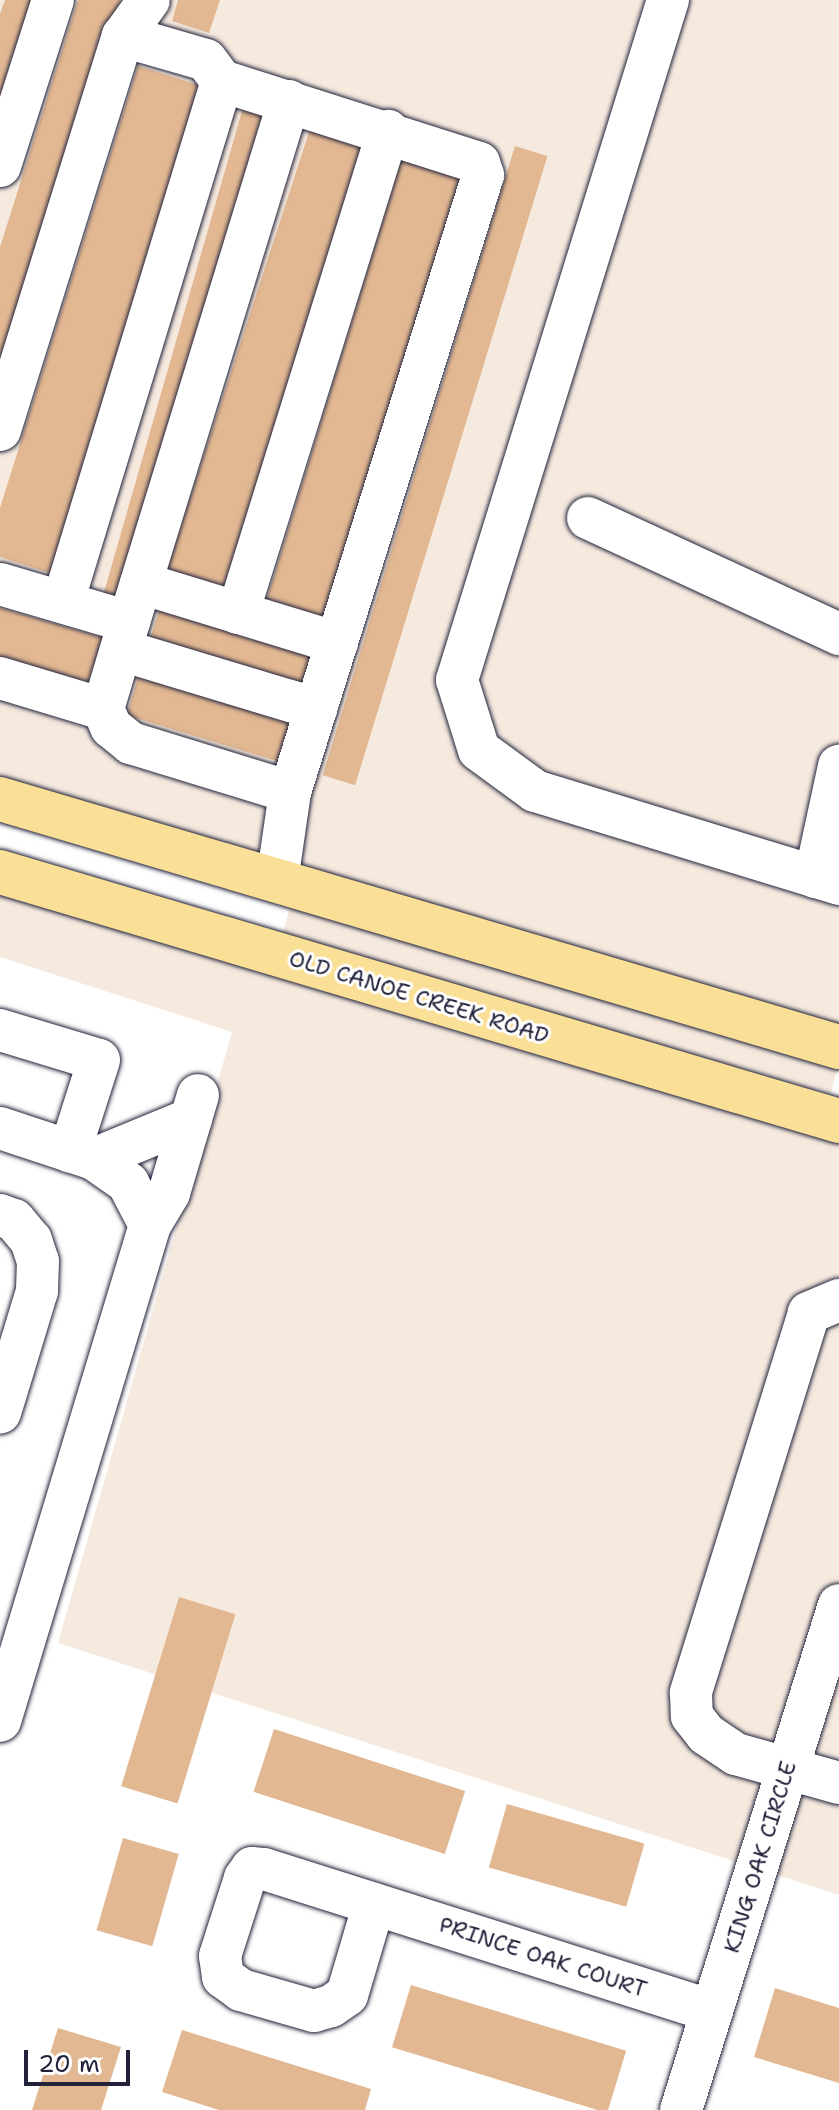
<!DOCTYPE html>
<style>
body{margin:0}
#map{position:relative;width:839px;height:2110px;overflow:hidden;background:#fff;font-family:"Shantell Sans",sans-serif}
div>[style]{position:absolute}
.built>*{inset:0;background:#f6eadf;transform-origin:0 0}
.building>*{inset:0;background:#e2b893;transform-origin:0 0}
.roads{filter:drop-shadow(0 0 2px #22223b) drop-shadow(0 0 2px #22223b)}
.minor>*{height:42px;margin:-21px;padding:0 21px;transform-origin:21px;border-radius:21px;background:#fff}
.major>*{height:44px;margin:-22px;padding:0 22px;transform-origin:22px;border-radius:22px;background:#fadf96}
span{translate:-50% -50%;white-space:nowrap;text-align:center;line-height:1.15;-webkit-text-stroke:6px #fff;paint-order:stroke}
.street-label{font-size:22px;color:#22223b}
.scale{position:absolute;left:24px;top:2050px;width:106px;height:36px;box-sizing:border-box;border:4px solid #22223b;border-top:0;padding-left:10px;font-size:24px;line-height:28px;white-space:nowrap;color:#22223b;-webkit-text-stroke:6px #fff;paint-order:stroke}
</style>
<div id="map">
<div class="built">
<div style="clip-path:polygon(0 0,839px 0,839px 1028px,0 779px)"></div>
<div style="clip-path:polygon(0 891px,839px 1140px,839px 1895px,58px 1643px,232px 1032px,0 957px)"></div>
<div style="left:291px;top:904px;width:571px;height:34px;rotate:16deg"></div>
</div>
<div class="building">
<div style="clip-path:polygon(5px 0,39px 0,0 120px,0 14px)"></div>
<div style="clip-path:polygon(78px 0,120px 0,0 379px,0 247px)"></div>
<div style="clip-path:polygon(178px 0,220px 0,209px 33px,172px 21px)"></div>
<div style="clip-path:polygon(138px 66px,208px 88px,56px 575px,0 557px,0 508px)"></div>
<div style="left:244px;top:104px;width:32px;height:516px;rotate:16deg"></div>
<div style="left:312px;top:123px;width:66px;height:469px;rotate:18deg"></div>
<div style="left:515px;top:146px;width:34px;height:658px;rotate:17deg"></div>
<div style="left:404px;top:151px;width:74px;height:469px;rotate:17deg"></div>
<div style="left:0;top:608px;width:115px;height:51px;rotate:16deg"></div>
<div style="left:160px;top:608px;width:162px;height:34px;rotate:18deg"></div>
<div style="left:139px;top:675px;width:161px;height:42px;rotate:17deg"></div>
<div style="left:179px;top:1597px;width:59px;height:198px;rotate:17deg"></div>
<div style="left:274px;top:1729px;width:201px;height:66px;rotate:18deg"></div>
<div style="left:507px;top:1804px;width:143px;height:66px;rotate:16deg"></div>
<div style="left:123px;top:1838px;width:58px;height:96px;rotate:16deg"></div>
<div style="left:411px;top:1985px;width:225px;height:65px;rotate:17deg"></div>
<div style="clip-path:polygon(775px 1988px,839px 2008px,839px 2083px,754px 2057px)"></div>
<div style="clip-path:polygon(58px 2028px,121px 2047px,101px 2110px,32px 2110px)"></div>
<div style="clip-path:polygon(182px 2030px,371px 2089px,365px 2110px,219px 2110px,162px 2092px)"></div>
</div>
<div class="roads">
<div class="minor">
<div style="left:668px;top:0;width:712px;rotate:107.24deg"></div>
<div style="left:457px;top:680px;width:73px;rotate:72.6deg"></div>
<div style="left:479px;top:750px;width:69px;rotate:36.2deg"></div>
<div style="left:535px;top:791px;width:318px;rotate:17deg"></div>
<div style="left:123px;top:36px;width:44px;rotate:-54.2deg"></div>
<div style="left:0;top:166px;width:174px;rotate:-72.3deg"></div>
<div style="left:0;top:430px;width:413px;rotate:-72.7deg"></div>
<div style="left:123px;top:36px;width:86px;rotate:16.1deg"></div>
<div style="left:206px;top:60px;width:26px;rotate:53deg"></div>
<div style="left:222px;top:81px;width:270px;rotate:17.7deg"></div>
<div style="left:479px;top:163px;width:13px;rotate:72deg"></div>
<div style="left:483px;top:175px;width:646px;rotate:107.37deg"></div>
<div style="left:290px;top:792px;width:90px;rotate:98.3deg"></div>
<div style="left:588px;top:518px;width:277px;rotate:24.8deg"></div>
<div style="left:141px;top:583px;width:205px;rotate:17deg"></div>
<div style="left:0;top:584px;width:134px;rotate:16.4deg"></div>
<div style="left:129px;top:622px;width:91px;rotate:106.6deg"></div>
<div style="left:63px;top:602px;width:545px;rotate:-73.03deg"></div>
<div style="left:238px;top:613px;width:505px;rotate:-72.71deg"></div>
<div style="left:129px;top:622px;width:545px;rotate:-72.93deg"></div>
<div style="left:121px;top:650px;width:204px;rotate:16.8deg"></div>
<div style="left:0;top:678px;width:108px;rotate:16.8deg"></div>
<div style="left:103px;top:709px;width:20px;rotate:66deg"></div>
<div style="left:111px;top:727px;width:26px;rotate:39deg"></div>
<div style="left:131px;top:743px;width:166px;rotate:17.1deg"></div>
<div style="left:815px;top:877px;width:114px;rotate:-77.8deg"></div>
<div style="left:0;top:1030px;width:103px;rotate:16.9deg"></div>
<div style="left:99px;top:1060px;width:96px;rotate:107.7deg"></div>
<div style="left:0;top:1128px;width:99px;rotate:18.3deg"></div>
<div style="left:94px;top:1159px;width:42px;rotate:35.2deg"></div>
<div style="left:128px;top:1183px;width:47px;rotate:62.4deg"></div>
<div style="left:150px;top:1225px;width:518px;rotate:106.83deg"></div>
<div style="left:94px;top:1159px;width:105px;rotate:-22.4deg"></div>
<div style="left:0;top:1215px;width:15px;rotate:20deg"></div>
<div style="left:14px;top:1220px;width:26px;rotate:50deg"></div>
<div style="left:31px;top:1240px;width:22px;rotate:72deg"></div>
<div style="left:38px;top:1261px;width:30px;rotate:92deg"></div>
<div style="left:37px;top:1291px;width:127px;rotate:106.9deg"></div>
<div style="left:150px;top:1225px;width:37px;rotate:-59deg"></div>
<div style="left:169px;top:1193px;width:102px;rotate:-73.5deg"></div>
<div style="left:839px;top:1300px;width:33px;rotate:157deg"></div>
<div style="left:809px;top:1313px;width:398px;rotate:107.3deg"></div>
<div style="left:691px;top:1693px;width:23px;rotate:88deg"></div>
<div style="left:692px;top:1716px;width:23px;rotate:52deg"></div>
<div style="left:706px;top:1734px;width:36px;rotate:34deg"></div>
<div style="left:736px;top:1754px;width:107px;rotate:15.7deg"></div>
<div style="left:374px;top:1904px;width:95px;rotate:106.5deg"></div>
<div style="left:347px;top:1995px;width:19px;rotate:145deg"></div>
<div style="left:331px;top:2006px;width:18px;rotate:164deg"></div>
<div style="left:314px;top:2011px;width:76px;rotate:-164deg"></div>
<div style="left:241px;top:1990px;width:22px;rotate:-144deg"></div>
<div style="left:223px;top:1977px;width:21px;rotate:-98deg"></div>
<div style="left:220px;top:1956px;width:82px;rotate:-72.2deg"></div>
<div style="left:245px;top:1878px;width:12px;rotate:-55deg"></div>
<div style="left:252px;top:1868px;width:12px;rotate:5deg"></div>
<div style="left:264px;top:1869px;width:470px;rotate:17.6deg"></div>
<div style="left:681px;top:2110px;width:529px;rotate:-72.63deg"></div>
</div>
<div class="major">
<div style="left:0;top:799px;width:875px;rotate:16.47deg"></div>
<div style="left:0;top:872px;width:875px;rotate:16.53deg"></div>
</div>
</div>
<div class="street-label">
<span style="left:419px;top:997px;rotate:17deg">OLD CANOE CREEK ROAD</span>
<span style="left:760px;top:1857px;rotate:-73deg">KING OAK CIRCLE</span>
<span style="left:543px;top:1957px;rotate:18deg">PRINCE OAK COURT</span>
</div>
<div class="scale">20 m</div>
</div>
